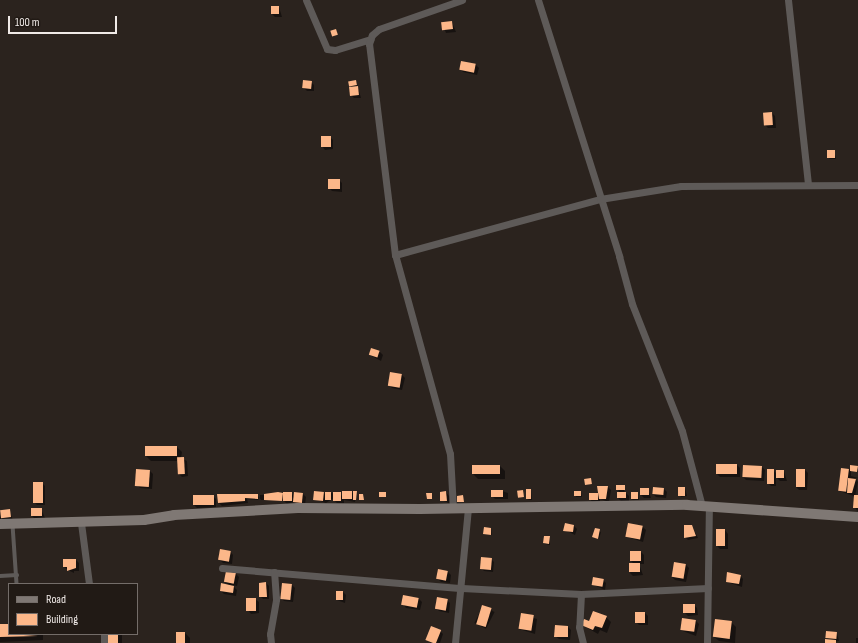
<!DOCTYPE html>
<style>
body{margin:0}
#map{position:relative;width:858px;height:643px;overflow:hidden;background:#2b231e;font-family:"Sofia Sans Condensed",sans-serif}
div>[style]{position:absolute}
.shadow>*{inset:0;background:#0007;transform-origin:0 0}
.building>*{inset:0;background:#fcb789;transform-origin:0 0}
.lane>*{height:3.5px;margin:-1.75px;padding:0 1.75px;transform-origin:1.75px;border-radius:1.75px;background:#5e5a58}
.street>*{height:7px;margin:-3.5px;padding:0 3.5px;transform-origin:3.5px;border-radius:3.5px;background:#5e5a58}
.secondary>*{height:10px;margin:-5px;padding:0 5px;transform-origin:5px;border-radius:5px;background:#7f7874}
span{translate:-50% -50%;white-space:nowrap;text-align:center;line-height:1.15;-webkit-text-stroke:4px #211a15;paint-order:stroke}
.legend{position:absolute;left:8px;top:583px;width:130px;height:52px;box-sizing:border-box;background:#211a15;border:1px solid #746d69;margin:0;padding:5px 7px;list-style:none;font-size:12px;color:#f0eae7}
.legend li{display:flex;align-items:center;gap:8px;height:20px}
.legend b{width:20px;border:1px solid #746d69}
.scale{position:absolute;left:8px;top:16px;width:109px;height:18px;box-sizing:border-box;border:2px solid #f0eae7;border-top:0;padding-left:5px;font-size:12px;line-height:14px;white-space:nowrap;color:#f0eae7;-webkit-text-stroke:3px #211a15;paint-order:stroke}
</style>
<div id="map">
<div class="shadow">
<div style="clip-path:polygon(279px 7px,282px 17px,275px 17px,272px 14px)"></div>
<div style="clip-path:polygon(452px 22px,456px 32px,446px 33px,442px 23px)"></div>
<div style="clip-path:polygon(462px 62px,476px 65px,479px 68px,477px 75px,463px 72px,460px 69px)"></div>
<div style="clip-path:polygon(356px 81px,361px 98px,354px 98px,351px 95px,352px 88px,349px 82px)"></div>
<div style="clip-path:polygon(311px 82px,314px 85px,314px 91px,307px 91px,304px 88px)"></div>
<div style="clip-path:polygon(772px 113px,775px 116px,776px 128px,768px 128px,765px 125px)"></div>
<div style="clip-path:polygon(330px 137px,333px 140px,333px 149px,325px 150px,322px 146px)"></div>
<div style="clip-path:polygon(834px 151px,836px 159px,830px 159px,829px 158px)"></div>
<div style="clip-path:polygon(339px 180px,342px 183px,342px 192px,332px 191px,329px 188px)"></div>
<div style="clip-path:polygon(380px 352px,383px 355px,381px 361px,370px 355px)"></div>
<div style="clip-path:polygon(402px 375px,405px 378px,402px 390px,392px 388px,389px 385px)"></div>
<div style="clip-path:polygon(177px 447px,182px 452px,181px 458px,187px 461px,188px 476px,182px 477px,179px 474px,178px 461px,151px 461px,146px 456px)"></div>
<div style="clip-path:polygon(737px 465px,740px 468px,740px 477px,720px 477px,717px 474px)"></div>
<div style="clip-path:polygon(473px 466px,500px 466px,505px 471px,505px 479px,478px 479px,473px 474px)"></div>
<div style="clip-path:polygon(851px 466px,858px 467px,858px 472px,851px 471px,851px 476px,858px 478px,855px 478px,858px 482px,855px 496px,858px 496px,858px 511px,854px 507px,854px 496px,839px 491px)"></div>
<div style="clip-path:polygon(762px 467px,765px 470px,764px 481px,746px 480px,743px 477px)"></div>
<div style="clip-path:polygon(773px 470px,777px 474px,784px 471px,787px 481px,780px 481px,776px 477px,776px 486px,771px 486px,768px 483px)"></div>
<div style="clip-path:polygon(805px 470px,808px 473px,807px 490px,799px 490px,796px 487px)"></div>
<div style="clip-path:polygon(150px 471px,153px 474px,152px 489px,140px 488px,137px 485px)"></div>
<div style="clip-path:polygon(42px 483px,45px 486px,45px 505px,37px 505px,34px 502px)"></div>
<div style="clip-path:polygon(625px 486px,624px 491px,629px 496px,629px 501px,621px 501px,618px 498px,620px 493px,618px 490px)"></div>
<div style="clip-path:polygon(598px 487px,608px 487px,611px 490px,609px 502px,600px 499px,600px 503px,593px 503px,590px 499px,597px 494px,600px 497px)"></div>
<div style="clip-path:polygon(685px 488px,687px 496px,681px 497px,680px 495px)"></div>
<div style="clip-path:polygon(648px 489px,651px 498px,644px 498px,641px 495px)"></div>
<div style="clip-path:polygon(664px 489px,667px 492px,666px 498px,656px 497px,653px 494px)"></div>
<div style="clip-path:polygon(531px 490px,532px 500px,529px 500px,527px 499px)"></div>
<div style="clip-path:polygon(502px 491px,508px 493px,508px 499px,495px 499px,492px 496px)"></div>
<div style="clip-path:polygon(352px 492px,354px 495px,357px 493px,355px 502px,344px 500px,344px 503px,337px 503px,332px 499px,326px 503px,314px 499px,324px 493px,326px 495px,331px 493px,343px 496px)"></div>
<div style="clip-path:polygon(446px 492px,449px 496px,449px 503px,441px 500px)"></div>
<div style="clip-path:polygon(575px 492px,581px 492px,582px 497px,576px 497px)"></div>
<div style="clip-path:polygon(291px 493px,294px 496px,303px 494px,306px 497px,305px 505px,294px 502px,287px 504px,283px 500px,261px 500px,259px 497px,258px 500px,247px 499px,248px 503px,222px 506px,219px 503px,257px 495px,260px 498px,260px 495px,284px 495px)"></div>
<div style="clip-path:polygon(638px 493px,639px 500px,633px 500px,631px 499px)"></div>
<div style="clip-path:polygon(213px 496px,216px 499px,216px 507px,197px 508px,194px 505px)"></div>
<div style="clip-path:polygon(41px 509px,45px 518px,35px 519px,32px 516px)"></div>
<div style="clip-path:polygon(9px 510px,13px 520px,0 522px,0 511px)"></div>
<div style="clip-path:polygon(574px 526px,577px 529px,575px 535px,565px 530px)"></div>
<div style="clip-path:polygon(692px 526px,698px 538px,688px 540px,685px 537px)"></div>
<div style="clip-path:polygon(643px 527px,646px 530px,643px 542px,627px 537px)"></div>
<div style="clip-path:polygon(491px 529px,492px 535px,484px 534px)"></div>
<div style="clip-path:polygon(595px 529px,601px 532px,599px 539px,593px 537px)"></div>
<div style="clip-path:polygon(725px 530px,728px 534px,728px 549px,720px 549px,717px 546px)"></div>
<div style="clip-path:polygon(550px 537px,550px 545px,545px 544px,544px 543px)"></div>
<div style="clip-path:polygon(230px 551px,233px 555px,232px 564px,223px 563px,220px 560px)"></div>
<div style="clip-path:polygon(641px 552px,644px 555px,644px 564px,639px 564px,643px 575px,633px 576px,630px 573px,634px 564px,631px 561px)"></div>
<div style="clip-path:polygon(491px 559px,494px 562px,493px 572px,484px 571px,481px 568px)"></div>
<div style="clip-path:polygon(64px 560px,76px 560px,79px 563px,79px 571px,74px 571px,74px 573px,68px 570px,64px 567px)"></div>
<div style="clip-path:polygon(686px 565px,689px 568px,686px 582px,675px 580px,672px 577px)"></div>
<div style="clip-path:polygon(448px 572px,451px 575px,450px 583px,441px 582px,438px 579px)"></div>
<div style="clip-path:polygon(236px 574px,239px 577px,237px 586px,232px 585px,237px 590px,236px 596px,224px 594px,221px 591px,229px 586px,225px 582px)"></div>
<div style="clip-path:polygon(740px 575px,743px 579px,742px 587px,727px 582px)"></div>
<div style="clip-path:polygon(603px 580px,606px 583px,605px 590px,592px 584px)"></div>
<div style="clip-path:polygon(266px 583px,269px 586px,269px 599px,263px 599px,260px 596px)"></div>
<div style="clip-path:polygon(292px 585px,295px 588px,293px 602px,284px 601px,281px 598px)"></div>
<div style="clip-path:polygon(343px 592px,346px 595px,345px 603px,337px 600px)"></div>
<div style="clip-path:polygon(255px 599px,259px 602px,259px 613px,251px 614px,248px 610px)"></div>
<div style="clip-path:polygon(419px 599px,422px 602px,420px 610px,406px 608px,403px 604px)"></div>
<div style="clip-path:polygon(447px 600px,450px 603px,449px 613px,439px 611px,436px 608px)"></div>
<div style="clip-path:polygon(694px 605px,697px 608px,698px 615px,688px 616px,685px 613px)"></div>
<div style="left:483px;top:606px;width:13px;height:19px;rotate:27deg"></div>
<div style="clip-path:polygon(645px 613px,648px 616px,648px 625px,639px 625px,636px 622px)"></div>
<div style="clip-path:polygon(522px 614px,537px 619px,535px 634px,519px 629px)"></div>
<div style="clip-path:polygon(606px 617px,611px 622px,607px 633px,600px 630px,598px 634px,582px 625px)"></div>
<div style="clip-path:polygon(696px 621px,699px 624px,696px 636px,680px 630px)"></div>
<div style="clip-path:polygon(731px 622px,736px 627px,735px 643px,719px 641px,714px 637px)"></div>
<div style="clip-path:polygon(0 625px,9px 625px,9px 634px,43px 634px,43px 640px,0 642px)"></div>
<div style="clip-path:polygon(568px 627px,571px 630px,570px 640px,559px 639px,555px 636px)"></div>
<div style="clip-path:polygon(440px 631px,443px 634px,440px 643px,431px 643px,426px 639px)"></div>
<div style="clip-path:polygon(185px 633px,190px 638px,190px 643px,177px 643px)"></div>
<div style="clip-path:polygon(837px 633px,839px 641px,826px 643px,829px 641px,826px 638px)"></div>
<div style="left:109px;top:634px;width:13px;height:9px"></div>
<div style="left:856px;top:638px;width:2px;height:5px"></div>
</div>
<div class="building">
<div style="left:271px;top:6px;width:8px;height:8px"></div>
<div style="left:452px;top:21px;width:8px;height:11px;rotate:83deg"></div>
<div style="left:336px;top:29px;width:6px;height:6px;rotate:72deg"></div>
<div style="left:461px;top:61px;width:15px;height:9px;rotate:11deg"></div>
<div style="left:303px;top:80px;width:9px;height:8px;rotate:6deg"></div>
<div style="left:356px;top:80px;width:5px;height:8px;rotate:79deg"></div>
<div style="left:358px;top:86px;width:9px;height:9px;rotate:84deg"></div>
<div style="left:772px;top:112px;width:13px;height:9px;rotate:86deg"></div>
<div style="left:321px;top:136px;width:10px;height:11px"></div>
<div style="left:835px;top:150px;width:8px;height:8px;rotate:90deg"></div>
<div style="left:328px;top:179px;width:12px;height:10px"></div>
<div style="left:371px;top:348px;width:9px;height:7px;rotate:18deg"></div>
<div style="left:390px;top:372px;width:12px;height:14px;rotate:9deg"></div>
<div style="left:145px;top:446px;width:32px;height:10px"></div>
<div style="left:184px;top:457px;width:17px;height:7px;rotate:87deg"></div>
<div style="left:716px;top:464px;width:21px;height:10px"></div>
<div style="left:472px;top:465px;width:28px;height:9px"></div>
<div style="left:743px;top:465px;width:19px;height:12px;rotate:3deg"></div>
<div style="clip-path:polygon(850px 465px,858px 466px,857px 472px,850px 471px)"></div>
<div style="left:841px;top:468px;width:8px;height:23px;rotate:7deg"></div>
<div style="left:136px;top:469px;width:14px;height:17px;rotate:4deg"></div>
<div style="left:767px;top:469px;width:7px;height:15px"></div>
<div style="left:796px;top:469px;width:9px;height:18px"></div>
<div style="left:776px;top:470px;width:8px;height:8px"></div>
<div style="left:591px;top:478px;width:6px;height:7px;rotate:81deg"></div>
<div style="clip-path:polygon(848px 478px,856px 479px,852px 493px,847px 493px)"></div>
<div style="left:33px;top:482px;width:10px;height:21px"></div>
<div style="left:625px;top:485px;width:5px;height:9px;rotate:90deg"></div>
<div style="clip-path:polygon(597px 486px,608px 486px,606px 499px,599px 499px)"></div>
<div style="left:653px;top:487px;width:11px;height:7px;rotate:5deg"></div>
<div style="left:678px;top:487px;width:7px;height:9px"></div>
<div style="left:640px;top:488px;width:9px;height:7px"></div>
<div style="left:531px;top:489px;width:10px;height:5px;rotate:90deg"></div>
<div style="left:491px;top:490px;width:12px;height:7px"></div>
<div style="left:523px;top:490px;width:7px;height:6px;rotate:82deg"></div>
<div style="left:314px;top:491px;width:10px;height:9px;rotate:6deg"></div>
<div style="left:342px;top:491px;width:10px;height:8px"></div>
<div style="clip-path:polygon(353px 491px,357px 491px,356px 500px,353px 500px)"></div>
<div style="clip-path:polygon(446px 491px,447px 501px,440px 501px,440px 492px)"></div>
<div style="left:574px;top:491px;width:7px;height:5px"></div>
<div style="clip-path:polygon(278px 492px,283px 493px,282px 501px,264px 500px,264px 494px)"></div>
<div style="left:283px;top:492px;width:9px;height:9px"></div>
<div style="left:294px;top:492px;width:9px;height:10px;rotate:6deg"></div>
<div style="left:325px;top:492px;width:6px;height:8px"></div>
<div style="left:333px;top:492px;width:8px;height:9px"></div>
<div style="left:379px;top:492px;width:7px;height:5px"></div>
<div style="left:617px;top:492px;width:9px;height:6px"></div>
<div style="left:631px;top:492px;width:7px;height:7px"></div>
<div style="clip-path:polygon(426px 493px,432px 493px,432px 499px,427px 499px)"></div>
<div style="left:589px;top:493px;width:9px;height:7px"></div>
<div style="clip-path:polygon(217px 494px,258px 494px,258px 499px,245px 498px,245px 501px,218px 503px)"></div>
<div style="clip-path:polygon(359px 494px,363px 494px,364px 500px,359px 500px)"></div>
<div style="left:214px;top:495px;width:10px;height:21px;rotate:90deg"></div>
<div style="clip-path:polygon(463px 495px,464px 502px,457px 502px,457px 496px)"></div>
<div style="clip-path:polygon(854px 495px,858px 495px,858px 508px,853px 508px)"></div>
<div style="left:42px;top:508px;width:8px;height:11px;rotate:90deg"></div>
<div style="left:10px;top:509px;width:8px;height:10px;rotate:83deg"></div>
<div style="clip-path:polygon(565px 523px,574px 525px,573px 532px,563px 531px)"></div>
<div style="left:628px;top:523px;width:15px;height:14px;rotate:11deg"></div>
<div style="clip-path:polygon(684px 525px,692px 525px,696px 536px,684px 538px)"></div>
<div style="clip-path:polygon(484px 527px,491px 528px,491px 535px,483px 534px)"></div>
<div style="clip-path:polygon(595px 528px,600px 529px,598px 539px,592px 537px)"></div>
<div style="left:725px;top:529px;width:17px;height:9px;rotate:90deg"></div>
<div style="clip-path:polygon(544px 536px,550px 536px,549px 544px,543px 543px)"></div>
<div style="left:220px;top:549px;width:11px;height:11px;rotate:10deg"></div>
<div style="left:630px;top:551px;width:11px;height:10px"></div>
<div style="left:481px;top:557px;width:11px;height:12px;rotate:5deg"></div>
<div style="clip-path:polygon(63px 559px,76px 559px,76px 568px,67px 571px,67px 567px,63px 567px)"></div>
<div style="left:674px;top:562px;width:12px;height:15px;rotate:9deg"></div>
<div style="left:640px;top:563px;width:9px;height:11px;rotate:90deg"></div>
<div style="left:438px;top:569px;width:10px;height:10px;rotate:11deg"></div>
<div style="left:226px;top:571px;width:10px;height:11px;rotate:11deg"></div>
<div style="clip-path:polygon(727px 572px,741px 575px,739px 584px,726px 582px)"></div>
<div style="left:593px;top:577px;width:11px;height:8px;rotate:10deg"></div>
<div style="clip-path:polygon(266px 582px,267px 597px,259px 597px,259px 583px)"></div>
<div style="clip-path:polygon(221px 583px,234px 586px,233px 593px,220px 591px)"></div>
<div style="left:282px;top:583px;width:10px;height:16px;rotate:6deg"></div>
<div style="left:336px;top:591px;width:7px;height:9px"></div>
<div style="left:403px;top:595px;width:16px;height:10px;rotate:11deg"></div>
<div style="left:437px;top:597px;width:11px;height:12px;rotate:10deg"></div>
<div style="left:246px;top:598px;width:10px;height:13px"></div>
<div style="left:683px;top:604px;width:12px;height:9px"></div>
<div style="left:482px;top:605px;width:10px;height:20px;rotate:17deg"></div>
<div style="clip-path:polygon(593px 611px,607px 616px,602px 628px,595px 626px,593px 630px,581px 625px,584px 619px,589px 621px)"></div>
<div style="left:635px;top:612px;width:10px;height:11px"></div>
<div style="left:521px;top:613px;width:13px;height:16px;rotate:9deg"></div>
<div style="left:682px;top:618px;width:14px;height:12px;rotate:8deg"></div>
<div style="left:715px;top:619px;width:17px;height:18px;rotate:7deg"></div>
<div style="clip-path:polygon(0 624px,9px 624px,9px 634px,38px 636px,0 637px)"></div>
<div style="clip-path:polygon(555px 625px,568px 626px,568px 637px,554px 637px)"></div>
<div style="left:431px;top:626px;width:11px;height:15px;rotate:22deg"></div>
<div style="left:826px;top:631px;width:11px;height:7px;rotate:5deg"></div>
<div style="left:176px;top:632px;width:9px;height:11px"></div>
<div style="left:108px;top:634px;width:10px;height:9px"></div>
<div style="clip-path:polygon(825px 639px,836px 640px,836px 643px,825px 643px)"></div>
</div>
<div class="lane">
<div style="left:13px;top:525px;width:59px;rotate:86.1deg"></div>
<div style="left:0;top:576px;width:17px;rotate:-3deg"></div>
</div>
<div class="street">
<div style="left:306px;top:0;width:53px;rotate:66.8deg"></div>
<div style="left:327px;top:49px;width:8px;rotate:7deg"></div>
<div style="left:335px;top:50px;width:37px;rotate:-17deg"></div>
<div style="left:538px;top:0;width:269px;rotate:72.4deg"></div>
<div style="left:619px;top:256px;width:50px;rotate:74.8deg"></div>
<div style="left:632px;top:304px;width:136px;rotate:68.5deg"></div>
<div style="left:682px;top:431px;width:78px;rotate:75.1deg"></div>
<div style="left:788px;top:0;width:185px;rotate:83.8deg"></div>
<div style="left:395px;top:255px;width:213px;rotate:-15.3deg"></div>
<div style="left:600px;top:199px;width:82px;rotate:-9.1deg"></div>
<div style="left:681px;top:186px;width:177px;rotate:-0.3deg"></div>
<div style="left:453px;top:509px;width:55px;rotate:-93.1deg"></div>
<div style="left:450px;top:454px;width:206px;rotate:-105.4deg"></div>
<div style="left:395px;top:255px;width:213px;rotate:-97deg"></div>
<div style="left:369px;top:44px;width:9px;rotate:-72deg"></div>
<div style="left:372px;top:35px;width:9px;rotate:-41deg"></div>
<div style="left:379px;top:29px;width:88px;rotate:-19.3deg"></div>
<div style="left:81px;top:523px;width:62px;rotate:82.5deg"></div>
<div style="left:222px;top:568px;width:241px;rotate:4.8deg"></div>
<div style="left:462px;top:588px;width:119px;rotate:2.9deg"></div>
<div style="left:581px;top:594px;width:127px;rotate:-2.7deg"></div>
<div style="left:581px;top:594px;width:33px;rotate:93deg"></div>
<div style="left:579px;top:627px;width:16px;rotate:76deg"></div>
<div style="left:104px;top:643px;width:9px;rotate:-90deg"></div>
<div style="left:271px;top:643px;width:9px;rotate:-96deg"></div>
<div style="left:270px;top:634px;width:36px;rotate:-80deg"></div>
<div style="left:276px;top:599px;width:27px;rotate:-94deg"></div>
<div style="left:455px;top:643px;width:136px;rotate:-84.5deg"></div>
<div style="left:707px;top:643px;width:136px;rotate:-89.2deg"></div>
</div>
<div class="secondary">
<div style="left:0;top:524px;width:144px;rotate:-1.6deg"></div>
<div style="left:144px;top:520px;width:30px;rotate:-9deg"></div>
<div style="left:174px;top:515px;width:124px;rotate:-3.2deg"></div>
<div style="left:298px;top:508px;width:122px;rotate:0.5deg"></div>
<div style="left:420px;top:509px;width:267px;rotate:-0.9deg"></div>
<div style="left:687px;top:505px;width:171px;rotate:4deg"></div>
</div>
<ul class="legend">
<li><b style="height:5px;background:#7f7874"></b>Road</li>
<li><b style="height:11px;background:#fcb789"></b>Building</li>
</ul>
<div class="scale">100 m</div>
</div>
